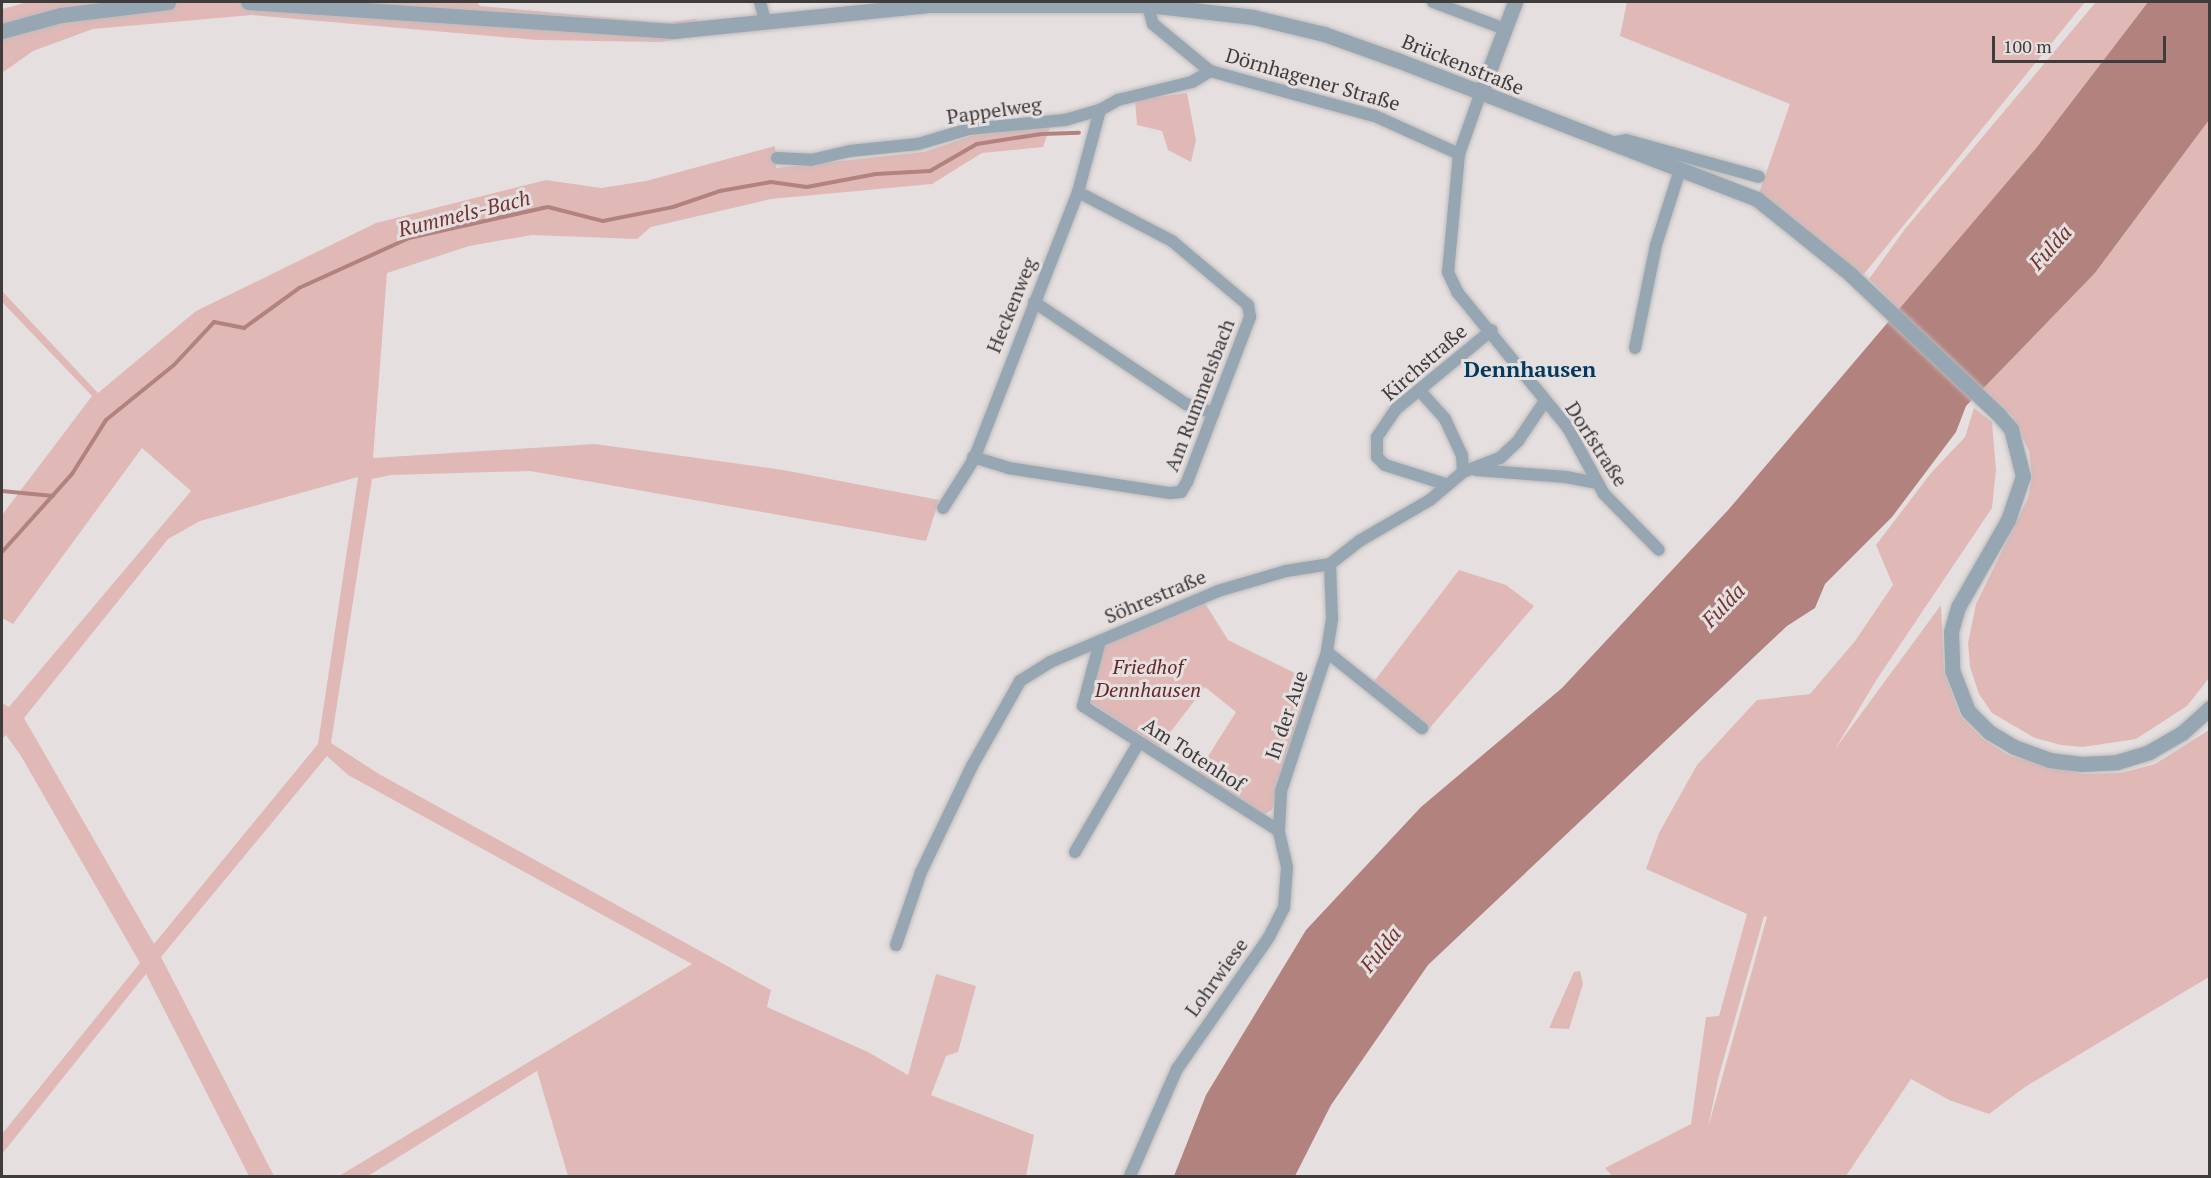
<!DOCTYPE html>
<meta charset="utf-8">
<style>
body{margin:0}
#map{position:relative;width:2211px;height:1178px;overflow:hidden;background:#e5e0df;font-family:"PT Serif",serif}
div>[style]{position:absolute}
.green>*{inset:0;background:#e0b9b7}
.water>*{inset:0;background:#b2827f}
.stream>*{height:4px;margin:-2px;padding:0 2px;transform-origin:2px;border-radius:2px;background:#b2827f}
.roads{filter:drop-shadow(0 0 2px #c0bcbb) drop-shadow(0 0 2px #c0bcbb)}
.minor>*{height:12px;margin:-6px;padding:0 6px;transform-origin:6px;border-radius:6px;background:#96a6b3}
.tertiary>*{height:15px;margin:-7.5px;padding:0 7.5px;transform-origin:7.5px;border-radius:7.5px;background:#96a6b3}
span{translate:-50% -50%;white-space:nowrap;text-align:center;line-height:1.15;-webkit-text-stroke:6px #e5e0df;paint-order:stroke}
.street-label{font-size:20px;color:#3f3c3c}
.park-label{font-size:20px;color:#642627;font-style:italic}
.water-label{font-size:21px;color:#733433;font-style:italic}
.quarter-label{font-size:22px;color:#02395c;font-weight:700}
.frame{position:absolute;inset:0;border:3px solid #3f3c3c;pointer-events:none}
.scale{position:absolute;left:1992px;top:36px;width:174px;height:27px;box-sizing:border-box;border:3px solid #3f3c3c;border-top:0;padding-left:8px;font-size:18px;line-height:21px;white-space:nowrap;color:#3f3c3c;-webkit-text-stroke:4px #e5e0df;paint-order:stroke}
</style>
<div id="map">
<div class="green">
<div style="clip-path:polygon(28px 2px,477px 2px,480px 6px,664px 23px,696px 19px,705px 35px,660px 42px,537px 40px,252px 15px,93px 29px,33px 51px,2px 73px,2px 9px)"></div>
<div style="clip-path:polygon(1627px 2px,2085px 2px,1864px 274px,1849px 273px,1757px 199px,1790px 104px,1620px 36px)"></div>
<div style="clip-path:polygon(2096px 2px,2148px 2px,2037px 147px,1899px 310px,1869px 279px,1905px 229px)"></div>
<div style="clip-path:polygon(1187px 93px,1196px 140px,1191px 162px,1168px 150px,1162px 131px,1137px 125px,1135px 100px)"></div>
<div style="clip-path:polygon(2209px 120px,2209px 678px,2187px 706px,2136px 739px,2083px 747px,2061px 745px,2035px 738px,1992px 713px,1979px 694px,1970px 667px,1968px 643px,1976px 604px,2028px 498px,2032px 477px,2029px 451px,2012px 416px,1982px 389px,2095px 273px)"></div>
<div style="clip-path:polygon(evenodd,1050px 127px,1043px 147px,982px 153px,932px 184px,771px 199px,651px 227px,637px 239px,532px 235px,469px 246px,387px 273px,373px 458px,595px 444px,783px 470px,939px 500px,926px 541px,530px 471px,391px 475px,372px 479px,331px 743px,379px 774px,771px 990px,767px 1007px,868px 1052px,908px 1075px,936px 974px,976px 986px,958px 1052px,946px 1056px,931px 1095px,1034px 1135px,1026px 1176px,568px 1176px,537px 1071px,368px 1176px,339px 1176px,692px 964px,348px 775px,327px 756px,161px 957px,274px 1176px,249px 1176px,146px 974px,2px 1154px,2px 1134px,140px 963px,21px 756px,6px 735px,2px 739px,2px 703px,9px 707px,191px 491px,142px 448px,13px 624px,2px 618px,2px 515px,92px 396px,2px 302px,2px 291px,98px 393px,196px 311px,376px 223px,546px 180px,601px 188px,646px 181px,775px 146px,776px 168px,924px 152px,971px 136px,1050px 127px,358px 477px,318px 744px,154px 944px,24px 718px,168px 539px,200px 521px,358px 477px)"></div>
<div style="clip-path:polygon(evenodd,1974px 408px,1992px 422px,1996px 470px,1992px 508px,1877px 679px,1835px 749px,1941px 605px,1944px 672px,1960px 715px,1983px 739px,2010px 756px,2083px 774px,2121px 773px,2155px 764px,2209px 730px,2209px 977px,2025px 1087px,1989px 1114px,1949px 1100px,1911px 1079px,1846px 1176px,1612px 1176px,1605px 1168px,1691px 1124px,1706px 1017px,1719px 1016px,1747px 914px,1646px 869px,1659px 833px,1697px 765px,1757px 700px,1810px 694px,1855px 641px,1893px 585px,1876px 545px,1931px 473px,1965px 437px,1974px 408px,1764px 916px,1767px 917px,1708px 1128px,1718px 1079px,1764px 916px)"></div>
<div style="clip-path:polygon(1459px 570px,1506px 585px,1534px 606px,1428px 730px,1372px 684px)"></div>
<div style="clip-path:polygon(1203px 600px,1228px 640px,1311px 681px,1272px 810px,1262px 815px,1197px 774px,1236px 712px,1205px 687px,1159px 747px,1087px 700px,1102px 643px)"></div>
<div style="clip-path:polygon(1580px 971px,1583px 984px,1569px 1029px,1549px 1028px,1574px 972px)"></div>
</div>
<div class="water">
<div style="clip-path:polygon(2148px 2px,2209px 2px,2209px 120px,2095px 273px,1966px 406px,1956px 432px,1892px 517px,1825px 584px,1815px 608px,1787px 626px,1428px 965px,1331px 1105px,1295px 1176px,1174px 1176px,1206px 1095px,1306px 930px,1421px 807px,1562px 688px,1729px 509px,2037px 147px)"></div>
</div>
<div class="stream">
<div style="left:2px;top:491px;width:51px;rotate:5.6deg"></div>
<div style="left:2px;top:552px;width:105px;rotate:-48.1deg"></div>
<div style="left:72px;top:474px;width:64px;rotate:-57.8deg"></div>
<div style="left:106px;top:420px;width:87px;rotate:-39deg"></div>
<div style="left:174px;top:365px;width:59px;rotate:-47.1deg"></div>
<div style="left:214px;top:322px;width:31px;rotate:11deg"></div>
<div style="left:244px;top:328px;width:68px;rotate:-36deg"></div>
<div style="left:299px;top:288px;width:121px;rotate:-24.4deg"></div>
<div style="left:409px;top:238px;width:142px;rotate:-12.6deg"></div>
<div style="left:548px;top:207px;width:57px;rotate:14.3deg"></div>
<div style="left:603px;top:221px;width:71px;rotate:-11.3deg"></div>
<div style="left:673px;top:207px;width:50px;rotate:-18.8deg"></div>
<div style="left:720px;top:191px;width:52px;rotate:-10deg"></div>
<div style="left:771px;top:182px;width:36px;rotate:8deg"></div>
<div style="left:807px;top:187px;width:70px;rotate:-10.7deg"></div>
<div style="left:876px;top:174px;width:54px;rotate:-3.2deg"></div>
<div style="left:930px;top:171px;width:54px;rotate:-29.9deg"></div>
<div style="left:977px;top:144px;width:65px;rotate:-8.9deg"></div>
<div style="left:1041px;top:134px;width:38px;rotate:-2deg"></div>
</div>
<div class="roads">
<div class="minor">
<div style="left:760px;top:2px;width:20px;rotate:75deg"></div>
<div style="left:1147px;top:2px;width:23px;rotate:75deg"></div>
<div style="left:1153px;top:24px;width:74px;rotate:39.5deg"></div>
<div style="left:1210px;top:71px;width:171px;rotate:15.3deg"></div>
<div style="left:1375px;top:116px;width:92px;rotate:24.3deg"></div>
<div style="left:1433px;top:2px;width:77px;rotate:20.6deg"></div>
<div style="left:1481px;top:92px;width:66px;rotate:109.5deg"></div>
<div style="left:1459px;top:154px;width:119px;rotate:95.3deg"></div>
<div style="left:1448px;top:272px;width:23px;rotate:65deg"></div>
<div style="left:1458px;top:293px;width:174px;rotate:50.8deg"></div>
<div style="left:1568px;top:428px;width:75px;rotate:61.4deg"></div>
<div style="left:1604px;top:494px;width:78px;rotate:45.5deg"></div>
<div style="left:1611px;top:143px;width:15px;rotate:-11deg"></div>
<div style="left:1626px;top:140px;width:138px;rotate:15.5deg"></div>
<div style="left:777px;top:158px;width:34px;rotate:3deg"></div>
<div style="left:811px;top:160px;width:40px;rotate:-13deg"></div>
<div style="left:850px;top:151px;width:68px;rotate:-5.9deg"></div>
<div style="left:918px;top:144px;width:53px;rotate:-16.4deg"></div>
<div style="left:969px;top:129px;width:96px;rotate:-5.4deg"></div>
<div style="left:1065px;top:120px;width:36px;rotate:-16deg"></div>
<div style="left:1100px;top:110px;width:21px;rotate:-29deg"></div>
<div style="left:1118px;top:100px;width:76px;rotate:-13.7deg"></div>
<div style="left:1192px;top:82px;width:21px;rotate:-31deg"></div>
<div style="left:1034px;top:302px;width:183px;rotate:33.9deg"></div>
<div style="left:1186px;top:404px;width:29px;rotate:18deg"></div>
<div style="left:1635px;top:348px;width:105px;rotate:-78.5deg"></div>
<div style="left:1656px;top:245px;width:79px;rotate:-72.3deg"></div>
<div style="left:1420px;top:391px;width:38px;rotate:48deg"></div>
<div style="left:1445px;top:419px;width:40px;rotate:65deg"></div>
<div style="left:1462px;top:455px;width:17px;rotate:87deg"></div>
<div style="left:973px;top:457px;width:37px;rotate:17deg"></div>
<div style="left:1008px;top:468px;width:164px;rotate:8.8deg"></div>
<div style="left:1170px;top:493px;width:11px;rotate:-5deg"></div>
<div style="left:1181px;top:492px;width:12px;rotate:-59deg"></div>
<div style="left:1187px;top:482px;width:177px;rotate:-69.1deg"></div>
<div style="left:1250px;top:317px;width:12px;rotate:-99deg"></div>
<div style="left:1248px;top:305px;width:99px;rotate:-139.9deg"></div>
<div style="left:1172px;top:241px;width:106px;rotate:-152.5deg"></div>
<div style="left:1476px;top:470px;width:90px;rotate:4.4deg"></div>
<div style="left:1566px;top:477px;width:32px;rotate:11deg"></div>
<div style="left:1445px;top:484px;width:63px;rotate:-162.4deg"></div>
<div style="left:1385px;top:465px;width:11px;rotate:-135deg"></div>
<div style="left:1377px;top:457px;width:20px;rotate:-90deg"></div>
<div style="left:1377px;top:437px;width:34px;rotate:-56deg"></div>
<div style="left:1396px;top:409px;width:124px;rotate:-39.5deg"></div>
<div style="left:943px;top:508px;width:58px;rotate:-57.7deg"></div>
<div style="left:974px;top:459px;width:287px;rotate:-68.7deg"></div>
<div style="left:1078px;top:192px;width:85px;rotate:-75deg"></div>
<div style="left:1330px;top:564px;width:55px;rotate:87.9deg"></div>
<div style="left:1332px;top:619px;width:33px;rotate:99deg"></div>
<div style="left:1327px;top:652px;width:122px;rotate:38.7deg"></div>
<div style="left:1100px;top:641px;width:67px;rotate:104.7deg"></div>
<div style="left:1083px;top:706px;width:232px;rotate:32.5deg"></div>
<div style="left:1075px;top:852px;width:127px;rotate:-59.8deg"></div>
<div style="left:896px;top:945px;width:77px;rotate:-71.1deg"></div>
<div style="left:921px;top:872px;width:118px;rotate:-64.3deg"></div>
<div style="left:972px;top:766px;width:98px;rotate:-60.5deg"></div>
<div style="left:1020px;top:681px;width:36px;rotate:-32deg"></div>
<div style="left:1050px;top:662px;width:182px;rotate:-22.9deg"></div>
<div style="left:1218px;top:591px;width:71px;rotate:-16.4deg"></div>
<div style="left:1286px;top:571px;width:45px;rotate:-9deg"></div>
<div style="left:1330px;top:564px;width:39px;rotate:-38deg"></div>
<div style="left:1361px;top:540px;width:80px;rotate:-30.1deg"></div>
<div style="left:1430px;top:500px;width:43px;rotate:-40.3deg"></div>
<div style="left:1463px;top:472px;width:40px;rotate:-21deg"></div>
<div style="left:1500px;top:458px;width:25px;rotate:-43deg"></div>
<div style="left:1518px;top:441px;width:48px;rotate:-56deg"></div>
<div style="left:1130px;top:1176px;width:117px;rotate:-66.3deg"></div>
<div style="left:1177px;top:1069px;width:161px;rotate:-55.1deg"></div>
<div style="left:1269px;top:937px;width:33px;rotate:-63deg"></div>
<div style="left:1284px;top:908px;width:41px;rotate:-85.8deg"></div>
<div style="left:1287px;top:867px;width:37px;rotate:-103deg"></div>
<div style="left:1279px;top:831px;width:40px;rotate:-87.1deg"></div>
<div style="left:1281px;top:791px;width:146px;rotate:-71.7deg"></div>
</div>
<div class="tertiary">
<div style="left:248px;top:2px;width:426px;rotate:3.9deg"></div>
<div style="left:673px;top:31px;width:255px;rotate:-5.8deg"></div>
<div style="left:927px;top:5px;width:221px"></div>
<div style="left:1148px;top:5px;width:106px;rotate:6.5deg"></div>
<div style="left:1253px;top:17px;width:73px;rotate:13.5deg"></div>
<div style="left:1324px;top:34px;width:77px;rotate:19.6deg"></div>
<div style="left:1397px;top:60px;width:386px;rotate:21.1deg"></div>
<div style="left:1757px;top:199px;width:118px;rotate:38.8deg"></div>
<div style="left:1849px;top:273px;width:207px;rotate:43.4deg"></div>
<div style="left:1999px;top:415px;width:18px;rotate:49deg"></div>
<div style="left:2011px;top:429px;width:49px;rotate:75.7deg"></div>
<div style="left:2023px;top:476px;width:46px;rotate:108.8deg"></div>
<div style="left:2008px;top:520px;width:100px;rotate:119.9deg"></div>
<div style="left:1958px;top:607px;width:26px;rotate:106deg"></div>
<div style="left:1951px;top:632px;width:38px;rotate:88deg"></div>
<div style="left:1952px;top:670px;width:44px;rotate:68.7deg"></div>
<div style="left:1968px;top:711px;width:30px;rotate:45deg"></div>
<div style="left:1989px;top:732px;width:29px;rotate:31deg"></div>
<div style="left:2014px;top:747px;width:37px;rotate:20deg"></div>
<div style="left:2049px;top:760px;width:33px;rotate:7deg"></div>
<div style="left:2082px;top:764px;width:35px;rotate:-3deg"></div>
<div style="left:2117px;top:762px;width:34px;rotate:-17deg"></div>
<div style="left:2149px;top:752px;width:38px;rotate:-30deg"></div>
<div style="left:2182px;top:733px;width:38px;rotate:-42deg"></div>
<div style="left:2px;top:31px;width:61px;rotate:-15.2deg"></div>
<div style="left:61px;top:15px;width:108px;rotate:-6.9deg"></div>
<div style="left:1481px;top:92px;width:96px;rotate:-69.3deg"></div>
</div>
</div>
<div class="street-label">
<span style="left:1463px;top:64px;rotate:22deg">Brückenstraße</span>
<span style="left:1313px;top:79px;rotate:16deg">Dörnhagener Straße</span>
<span style="left:994px;top:110px;rotate:-8deg">Pappelweg</span>
<span style="left:1011px;top:305px;rotate:-68deg">Heckenweg</span>
<span style="left:1424px;top:362px;rotate:-41deg">Kirchstraße</span>
<span style="left:1199px;top:395px;rotate:-69deg">Am Rummelsbach</span>
<span style="left:1597px;top:444px;rotate:57deg">Dorfstraße</span>
<span style="left:1155px;top:596px;rotate:-23deg">Söhrestraße</span>
<span style="left:1286px;top:715px;rotate:-71deg">In der Aue</span>
<span style="left:1194px;top:754px;rotate:33deg">Am Totenhof</span>
<span style="left:1216px;top:977px;rotate:-54deg">Lohrwiese</span>
</div>
<div class="park-label">
<span style="left:1148px;top:678px">Friedhof<br>Dennhausen</span>
</div>
<div class="water-label">
<span style="left:464px;top:213px;rotate:-14deg">Rummels-Bach</span>
<span style="left:2050px;top:247px;rotate:-48deg">Fulda</span>
<span style="left:1723px;top:605px;rotate:-46deg">Fulda</span>
<span style="left:1380px;top:949px;rotate:-51deg">Fulda</span>
</div>
<div class="quarter-label">
<span style="left:1530px;top:369px">Dennhausen</span>
</div>
<div class="frame"></div>
<div class="scale">100 m</div>
</div>
